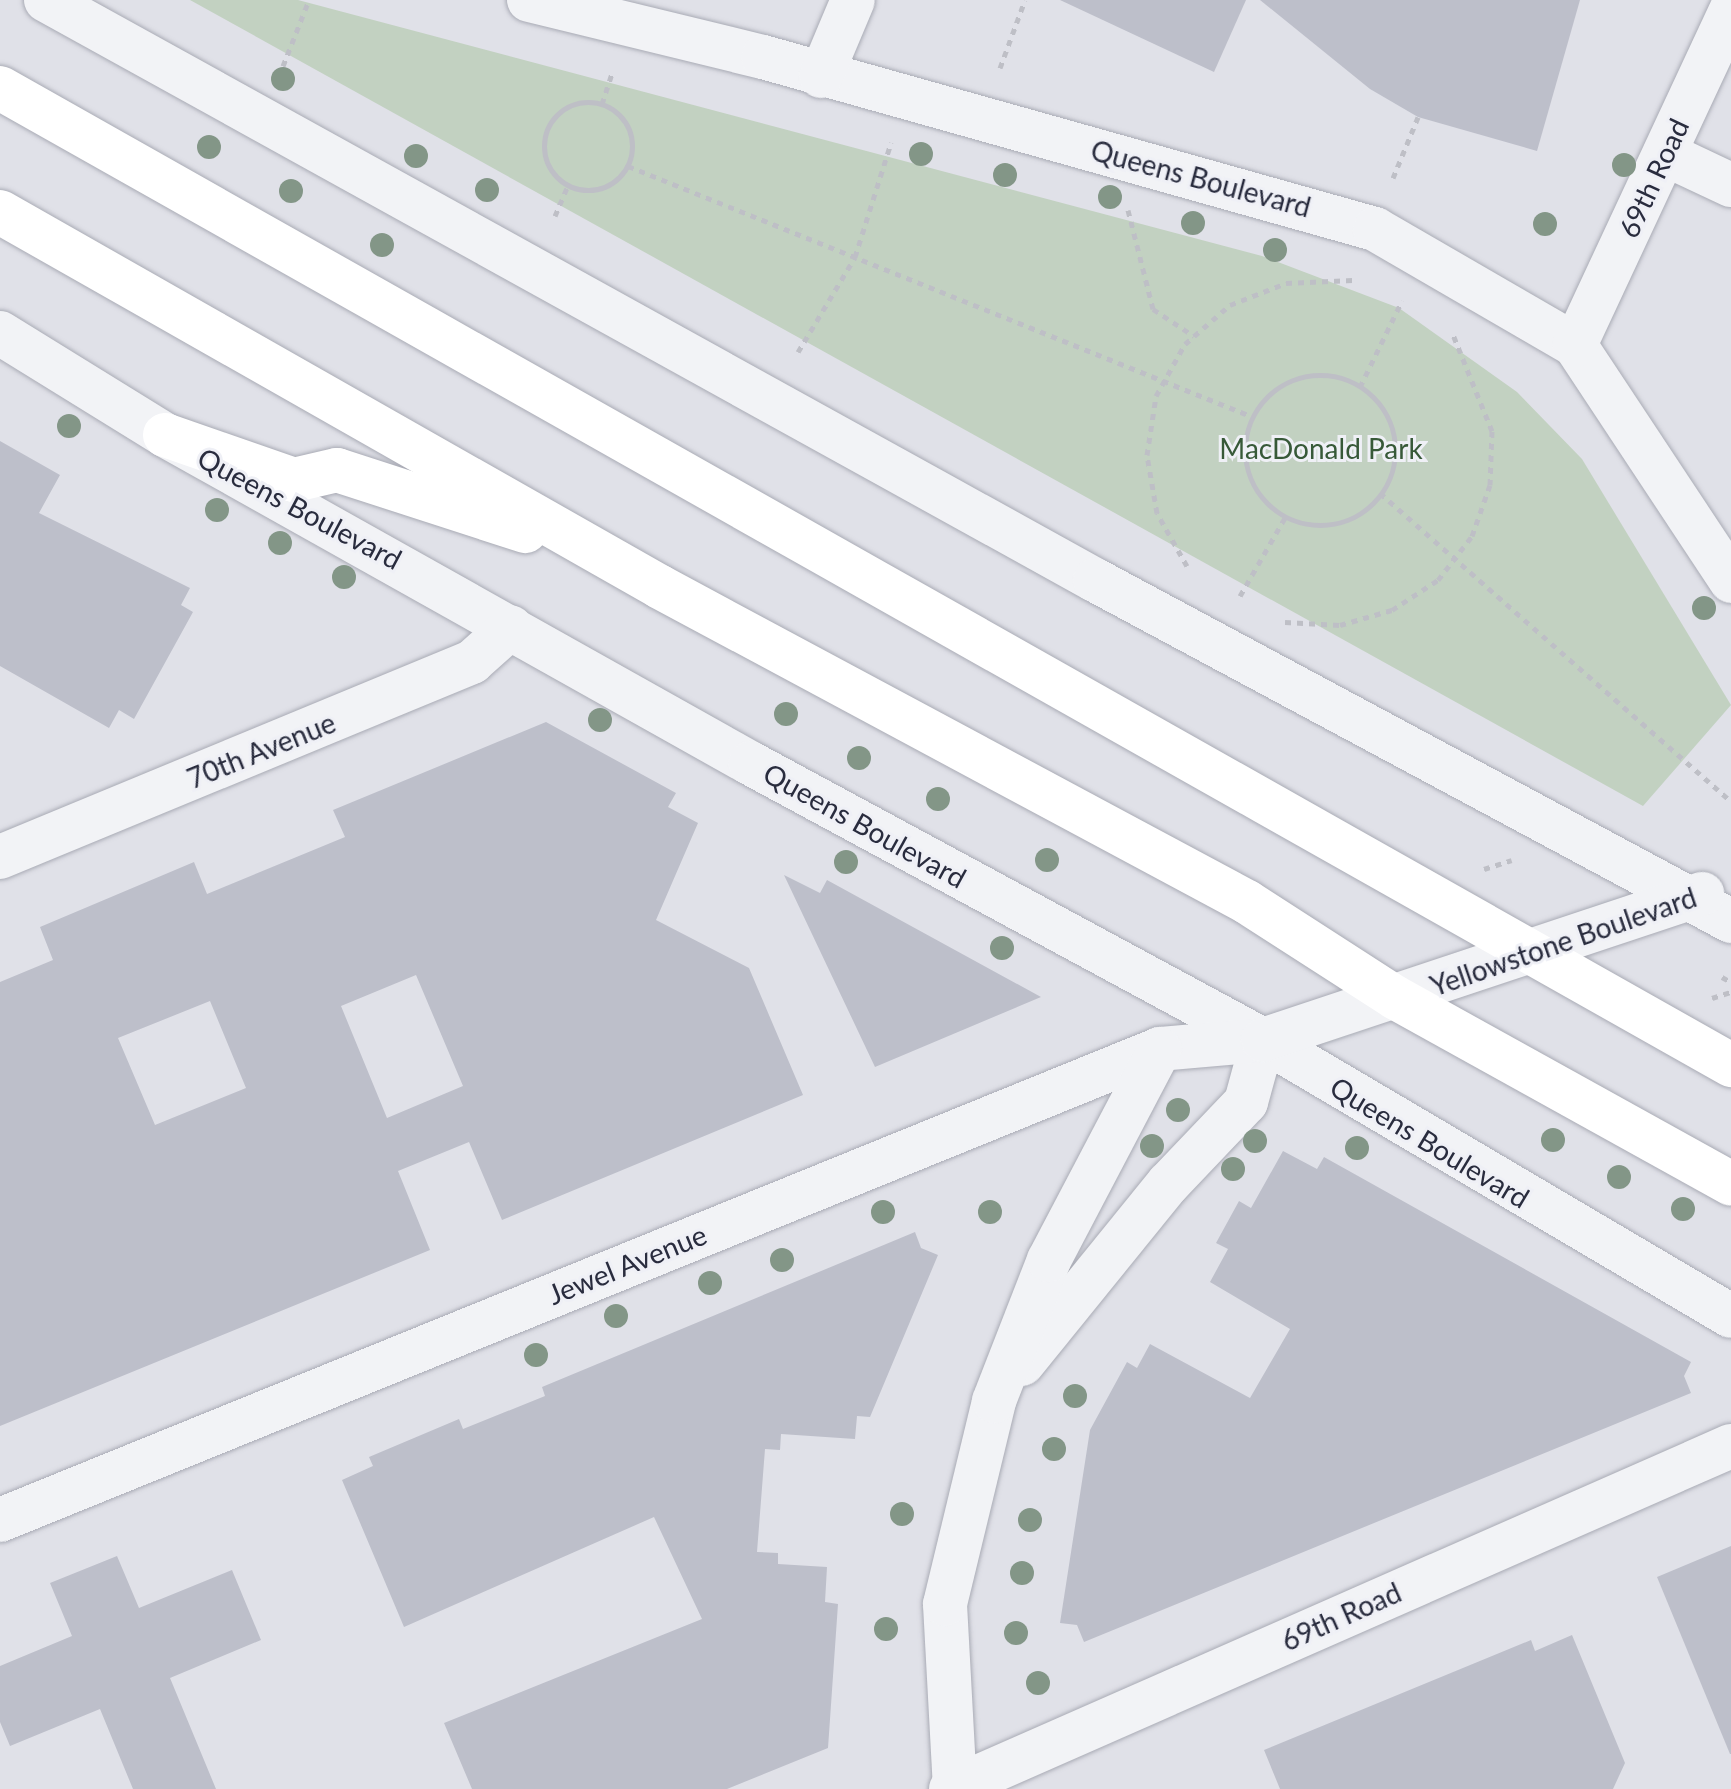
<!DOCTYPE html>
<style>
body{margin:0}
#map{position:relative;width:1731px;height:1789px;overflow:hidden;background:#e0e1e8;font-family:Lato,sans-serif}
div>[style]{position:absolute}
.green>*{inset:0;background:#c2d1c1}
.building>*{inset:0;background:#bdbfca}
.path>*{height:5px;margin-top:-2.5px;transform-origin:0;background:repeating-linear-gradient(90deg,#bebfc6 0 6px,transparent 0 12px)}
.path>.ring{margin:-2.5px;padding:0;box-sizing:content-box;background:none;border:5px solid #bebfc6;border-radius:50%}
.roads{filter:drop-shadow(0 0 2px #a9abb5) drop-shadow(0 0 2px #a9abb5)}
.minor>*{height:44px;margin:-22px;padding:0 22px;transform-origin:22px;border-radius:22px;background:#f2f3f6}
.major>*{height:44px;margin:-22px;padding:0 22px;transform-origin:22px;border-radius:22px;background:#fff}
.trees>*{width:24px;height:24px;margin:-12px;border-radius:50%;background:#839687}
span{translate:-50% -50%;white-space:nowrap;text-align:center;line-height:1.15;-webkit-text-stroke:6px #eff0f6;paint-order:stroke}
.street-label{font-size:28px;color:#292c3e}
.park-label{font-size:28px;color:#375938}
</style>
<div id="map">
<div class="green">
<div style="clip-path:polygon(190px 0,298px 0,1262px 256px,1399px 308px,1517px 392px,1582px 459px,1731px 705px,1643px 806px)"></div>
</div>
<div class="building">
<div style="clip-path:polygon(1060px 0,1246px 0,1214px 72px)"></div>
<div style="clip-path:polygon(1260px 0,1580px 0,1537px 151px,1418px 117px,1370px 89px)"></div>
<div style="clip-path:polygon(0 441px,60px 475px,39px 513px,190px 588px,181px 605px,193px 612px,134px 719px,119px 710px,109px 728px,0 666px)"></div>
<div style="clip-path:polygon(evenodd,546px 722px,676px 793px,668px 807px,698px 823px,656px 920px,749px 968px,803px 1095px,502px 1220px,469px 1142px,398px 1171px,430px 1250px,0 1426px,0 982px,53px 960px,40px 927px,194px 862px,207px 894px,345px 837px,333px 810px,546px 722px,416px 975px,463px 1086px,387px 1118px,341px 1006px,416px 975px,546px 722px,210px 1001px,246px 1088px,155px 1125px,118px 1038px,210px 1001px)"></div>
<div style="clip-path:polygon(784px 875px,820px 893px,827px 880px,1041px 997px,875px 1067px)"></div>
<div style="clip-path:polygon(1283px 1151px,1317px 1169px,1324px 1157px,1691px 1362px,1684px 1376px,1691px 1393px,1084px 1642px,1077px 1625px,1060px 1623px,1090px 1430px,1127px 1362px,1137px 1368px,1150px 1344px,1250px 1398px,1290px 1329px,1210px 1282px,1228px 1249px,1216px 1243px,1239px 1201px,1251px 1208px)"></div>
<div style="clip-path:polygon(915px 1232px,921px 1248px,938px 1255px,870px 1417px,857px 1416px,855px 1439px,781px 1434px,780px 1450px,765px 1449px,757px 1552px,778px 1553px,778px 1564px,827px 1567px,825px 1602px,838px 1604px,828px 1748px,727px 1789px,472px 1789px,444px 1723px,702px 1619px,654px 1517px,404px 1627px,342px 1480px,373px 1466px,369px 1457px,459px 1419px,463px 1429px,545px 1396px,542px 1387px)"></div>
<div style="clip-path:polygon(1731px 1546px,1731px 1754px,1730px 1754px,1657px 1577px)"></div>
<div style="clip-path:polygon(117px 1556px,139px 1608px,232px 1570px,261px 1640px,170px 1678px,216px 1789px,133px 1789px,100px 1709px,10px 1746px,0 1722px,0 1666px,72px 1636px,50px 1583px)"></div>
<div style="clip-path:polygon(1572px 1635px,1625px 1763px,1613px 1789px,1280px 1789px,1264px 1750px,1531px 1640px,1535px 1651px)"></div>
</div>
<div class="path">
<div style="left:283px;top:66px;width:71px;rotate:-68.5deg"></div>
<div style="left:1000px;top:68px;width:72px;rotate:-69.8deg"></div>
<div class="ring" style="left:544px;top:102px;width:83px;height:83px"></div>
<div style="left:602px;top:104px;width:33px;rotate:-72deg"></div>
<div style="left:628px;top:166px;width:674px;rotate:21.88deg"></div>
<div style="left:1393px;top:178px;width:66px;rotate:-67.7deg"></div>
<div style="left:1128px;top:210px;width:102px;rotate:75.8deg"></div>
<div style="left:1153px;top:309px;width:49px;rotate:33.4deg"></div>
<div style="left:555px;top:216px;width:33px;rotate:-67deg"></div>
<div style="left:798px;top:352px;width:111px;rotate:-59deg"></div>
<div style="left:855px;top:257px;width:120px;rotate:-72.5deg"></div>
<div class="ring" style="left:1245px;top:375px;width:145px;height:145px"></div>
<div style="left:1360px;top:387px;width:96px;rotate:-64deg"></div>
<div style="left:1380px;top:493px;width:467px;rotate:41.3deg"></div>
<div style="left:1187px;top:566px;width:61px;rotate:-119.5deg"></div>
<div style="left:1157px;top:513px;width:59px;rotate:-99.8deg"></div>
<div style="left:1147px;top:455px;width:60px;rotate:-81.3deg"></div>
<div style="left:1156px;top:396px;width:60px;rotate:-60.9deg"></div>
<div style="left:1185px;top:344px;width:60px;rotate:-40.9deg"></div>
<div style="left:1230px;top:305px;width:60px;rotate:-21.4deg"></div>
<div style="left:1286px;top:283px;width:67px;rotate:-2.6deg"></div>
<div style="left:1240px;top:596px;width:92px;rotate:-60.1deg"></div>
<div style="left:1285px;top:622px;width:55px;rotate:3.1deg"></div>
<div style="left:1340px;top:625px;width:54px;rotate:-16.1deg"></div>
<div style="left:1392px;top:610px;width:55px;rotate:-33.1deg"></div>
<div style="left:1438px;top:580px;width:56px;rotate:-52.3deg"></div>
<div style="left:1472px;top:536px;width:54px;rotate:-70.6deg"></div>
<div style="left:1490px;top:485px;width:54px;rotate:-87.9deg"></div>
<div style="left:1492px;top:431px;width:107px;rotate:-112deg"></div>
<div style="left:1484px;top:869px;width:29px;rotate:-18deg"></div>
<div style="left:1722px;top:977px;width:10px;rotate:29deg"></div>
<div style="left:1712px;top:998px;width:20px;rotate:-18deg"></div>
</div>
<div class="roads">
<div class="minor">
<div style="left:46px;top:0;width:1199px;rotate:28.94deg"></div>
<div style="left:1095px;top:580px;width:722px;rotate:28.2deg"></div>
<div style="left:529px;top:0;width:241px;rotate:13.7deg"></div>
<div style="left:763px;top:57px;width:636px;rotate:15.7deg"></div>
<div style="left:1375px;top:229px;width:231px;rotate:30.1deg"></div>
<div style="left:1575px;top:345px;width:283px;rotate:56.5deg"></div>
<div style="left:821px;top:76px;width:82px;rotate:-67.2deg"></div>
<div style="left:1665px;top:154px;width:73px;rotate:25.2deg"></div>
<div style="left:0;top:333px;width:194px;rotate:31.7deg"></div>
<div style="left:165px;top:435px;width:671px;rotate:29.28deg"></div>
<div style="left:750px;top:763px;width:583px;rotate:28.37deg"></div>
<div style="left:1263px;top:1040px;width:543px;rotate:30.53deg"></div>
<div style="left:1575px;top:345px;width:370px;rotate:-65deg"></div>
<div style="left:0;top:857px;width:511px;rotate:-22.45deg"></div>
<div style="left:472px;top:662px;width:52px;rotate:-41.9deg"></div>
<div style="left:1022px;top:1364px;width:232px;rotate:-51deg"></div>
<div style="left:1168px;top:1184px;width:113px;rotate:-46.4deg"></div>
<div style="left:1246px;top:1102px;width:64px;rotate:-74.7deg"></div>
<div style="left:0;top:1520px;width:1252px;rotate:-22.1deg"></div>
<div style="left:1160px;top:1049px;width:103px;rotate:-5deg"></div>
<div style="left:1263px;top:1040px;width:463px;rotate:-18.4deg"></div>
<div style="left:951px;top:1789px;width:852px;rotate:-23.74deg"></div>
<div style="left:955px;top:1789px;width:185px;rotate:-93.1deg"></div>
<div style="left:945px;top:1604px;width:209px;rotate:-76.4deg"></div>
<div style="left:994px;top:1401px;width:151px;rotate:-68.7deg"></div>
<div style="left:1049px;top:1260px;width:238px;rotate:-62.3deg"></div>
</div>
<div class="major">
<div style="left:0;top:88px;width:1988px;rotate:29.44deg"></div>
<div style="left:0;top:212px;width:759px;rotate:29.6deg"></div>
<div style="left:660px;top:587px;width:666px;rotate:28.22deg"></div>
<div style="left:1247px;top:902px;width:177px;rotate:32.8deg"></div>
<div style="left:1396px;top:998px;width:383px;rotate:29deg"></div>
<div style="left:165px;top:435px;width:137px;rotate:19.2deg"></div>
<div style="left:294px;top:480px;width:44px;rotate:-13.1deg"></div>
<div style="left:337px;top:470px;width:198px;rotate:18deg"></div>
</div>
</div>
<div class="trees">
<div style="left:283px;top:79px"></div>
<div style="left:209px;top:147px"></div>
<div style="left:921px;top:154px"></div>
<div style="left:416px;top:156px"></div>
<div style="left:1624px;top:165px"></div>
<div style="left:1005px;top:175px"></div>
<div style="left:487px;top:190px"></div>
<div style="left:291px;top:191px"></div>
<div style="left:1110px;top:197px"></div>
<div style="left:1193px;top:223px"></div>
<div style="left:1545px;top:224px"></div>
<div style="left:382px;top:245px"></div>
<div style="left:1275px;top:250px"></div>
<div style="left:69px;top:426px"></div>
<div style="left:217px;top:510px"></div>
<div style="left:280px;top:543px"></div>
<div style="left:344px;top:577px"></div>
<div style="left:1704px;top:608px"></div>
<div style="left:786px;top:714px"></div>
<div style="left:600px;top:720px"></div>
<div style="left:859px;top:758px"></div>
<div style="left:938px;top:799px"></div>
<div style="left:1047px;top:860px"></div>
<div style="left:846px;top:862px"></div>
<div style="left:1002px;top:948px"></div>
<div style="left:1178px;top:1110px"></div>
<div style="left:1553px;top:1140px"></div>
<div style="left:1255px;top:1141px"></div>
<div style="left:1152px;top:1146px"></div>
<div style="left:1357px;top:1148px"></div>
<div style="left:1233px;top:1169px"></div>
<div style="left:1619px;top:1177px"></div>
<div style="left:1683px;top:1209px"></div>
<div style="left:883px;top:1212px"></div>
<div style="left:990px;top:1212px"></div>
<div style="left:782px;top:1260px"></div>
<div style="left:710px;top:1283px"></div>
<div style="left:616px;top:1316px"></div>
<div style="left:536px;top:1355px"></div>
<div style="left:1075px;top:1396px"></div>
<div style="left:1054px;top:1449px"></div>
<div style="left:902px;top:1514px"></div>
<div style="left:1030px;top:1520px"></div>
<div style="left:1022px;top:1573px"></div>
<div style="left:886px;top:1629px"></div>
<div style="left:1016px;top:1633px"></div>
<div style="left:1038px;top:1683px"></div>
</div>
<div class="street-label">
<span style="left:1201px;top:178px;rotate:15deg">Queens Boulevard</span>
<span style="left:1653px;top:178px;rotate:-65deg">69th Road</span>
<span style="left:300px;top:508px;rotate:28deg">Queens Boulevard</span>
<span style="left:261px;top:750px;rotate:-22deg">70th Avenue</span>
<span style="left:865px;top:825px;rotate:29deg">Queens Boulevard</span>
<span style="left:1563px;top:941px;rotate:-19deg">Yellowstone Boulevard</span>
<span style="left:1430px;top:1142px;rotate:31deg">Queens Boulevard</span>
<span style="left:627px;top:1264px;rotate:-22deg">Jewel Avenue</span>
<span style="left:1341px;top:1616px;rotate:-24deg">69th Road</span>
</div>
<div class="park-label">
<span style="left:1321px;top:448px">MacDonald Park</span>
</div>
</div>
